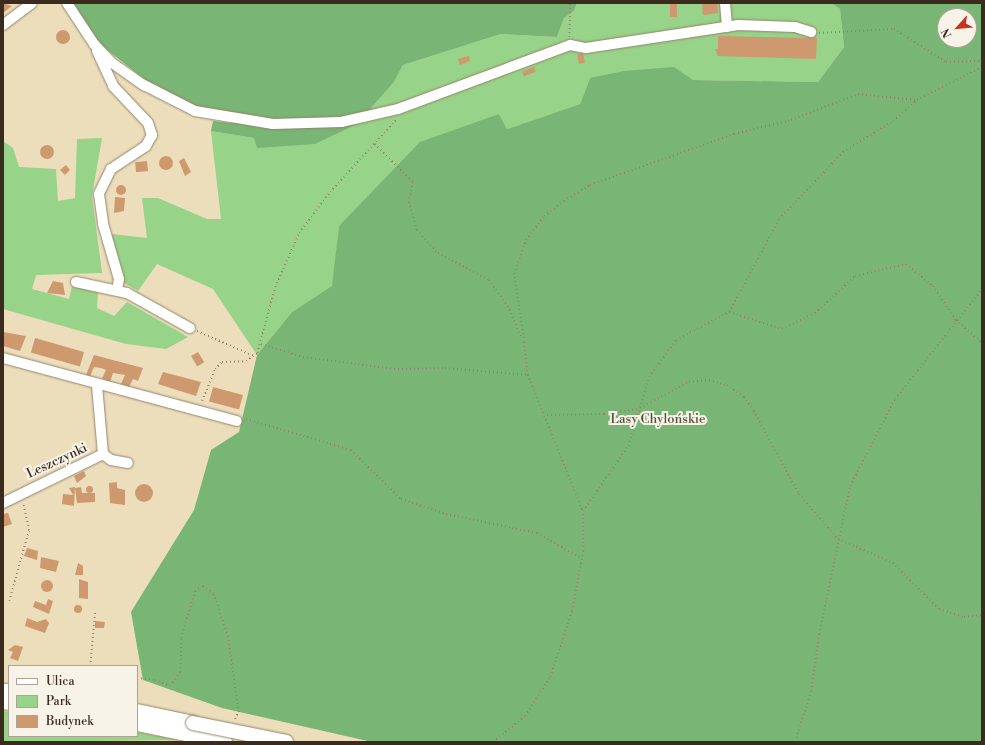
<!DOCTYPE html>
<meta charset="utf-8">
<style>
body{margin:0}
#map{position:relative;width:985px;height:745px;overflow:hidden;background:#ecdebb;font-family:"Libre Bodoni",serif}
div>[style]{position:absolute}
.green>*{inset:0;background:#97d388}
.forest>*{inset:0;background:#79b574}
.building>*{inset:0;background:#cf9970;transform-origin:0 0}
.round{border-radius:50%}
.path>*{height:1.5px;margin-top:-0.75px;transform-origin:0;background:repeating-linear-gradient(90deg,#94846c 0 1px,transparent 0 4px)}
.roads{filter:drop-shadow(0 0 1px #94846c) drop-shadow(0 0 1px #94846c)}
.minor>*{height:10px;margin:-5px;padding:0 5px;transform-origin:5px;border-radius:5px;background:#fff}
.highway>*{height:14px;margin:-7px;padding:0 7px;transform-origin:7px;border-radius:7px;background:#fff}
.bridges{filter:drop-shadow(0 0 1px #94846c) drop-shadow(0 0 1px #94846c)}
.highway-bridge>*{height:14px;margin:-7px;padding:0 7px;transform-origin:7px;border-radius:7px;background:#fff}
span{translate:-50% -50%;white-space:nowrap;text-align:center;line-height:1.15;-webkit-text-stroke:4px #f7f3e8;paint-order:stroke}
.park-label{font-size:13px;color:#525438}
.street-label{font-size:13px;color:#3b2a1e}
.frame{position:absolute;inset:0;border:4px solid #3b2a1e;pointer-events:none}
.legend{position:absolute;left:8px;top:665px;width:130px;height:72px;box-sizing:border-box;background:#f7f3e8;border:1px solid #aca397;margin:0;padding:5px 7px;list-style:none;font-size:12px;color:#3b2a1e}
.legend li{display:flex;align-items:center;gap:8px;height:20px}
.legend b{width:20px;border:1px solid #aca397}
.north{position:absolute;left:937px;top:8px;width:40px;height:40px;box-sizing:border-box;background:#f7f3e8;border:1px solid #aca397;border-radius:50%;rotate:243deg;font-size:11px;font-weight:700;line-height:16px;text-align:center;color:#3b2a1e}
.north::after{content:'';display:block;margin:auto;width:14px;height:18px;background:#c8321e;clip-path:polygon(50% 0,100% 100%,50% 72%,0 100%)}
</style>
<div id="map">
<div class="green">
<div style="clip-path:polygon(577px 3px,831px 3px,840px 9px,844px 47px,818px 82px,693px 80px,681px 75px,590px 78px,580px 104px,507px 129px,499px 114px,339px 226px,333px 286px,292px 312px,257px 355px,213px 289px,157px 264px,138px 291px,124px 283px,112px 234px,147px 238px,142px 198px,158px 198px,207px 219px,221px 219px,211px 131px,254px 138px,357px 124px,394px 82px,403px 65px,501px 34px,557px 37px,564px 18px,574px 11px)"></div>
<div style="clip-path:polygon(102px 138px,92px 196px,102px 273px,36px 275px,32px 289px,69px 299px,72px 286px,98px 293px,97px 308px,114px 316px,127px 302px,188px 337px,166px 349px,126px 344px,3px 309px,3px 141px,13px 148px,19px 167px,56px 169px,58px 201px,75px 198px,77px 139px)"></div>
<div style="clip-path:polygon(3px 711px,9px 712px,9px 736px,137px 736px,137px 732px,178px 740px,3px 742px)"></div>
</div>
<div class="forest">
<div style="clip-path:polygon(71px 3px,577px 3px,574px 11px,564px 18px,557px 37px,501px 34px,403px 65px,394px 82px,357px 124px,315px 144px,257px 148px,254px 138px,211px 131px,213px 121px,231px 123px,231px 116px,212px 113px,158px 90px,101px 45px)"></div>
<div style="clip-path:polygon(evenodd,831px 3px,982px 3px,982px 742px,372px 742px,222px 708px,143px 680px,131px 612px,194px 510px,211px 450px,239px 432px,257px 355px,292px 312px,332px 286px,339px 226px,420px 142px,499px 114px,507px 129px,580px 104px,590px 78px,624px 71px,674px 67px,693px 80px,818px 82px,844px 47px,840px 9px,831px 3px,945px 16px,969px 16px,969px 40px,945px 40px,945px 16px)"></div>
</div>
<div class="building">
<div style="clip-path:polygon(3px 3px,12px 6px,3px 13px)"></div>
<div style="left:670px;top:3px;width:7px;height:14px"></div>
<div style="clip-path:polygon(702px 3px,717px 3px,718px 13px,703px 15px)"></div>
<div class="round" style="left:56px;top:30px;width:14px;height:14px"></div>
<div style="clip-path:polygon(718px 36px,817px 38px,816px 59px,718px 56px,715px 49px,718px 49px)"></div>
<div style="left:583px;top:53px;width:10px;height:6px;rotate:79deg"></div>
<div style="clip-path:polygon(469px 56px,470px 61px,460px 65px,458px 59px)"></div>
<div style="left:534px;top:67px;width:5px;height:13px;rotate:68deg"></div>
<div class="round" style="left:40px;top:145px;width:14px;height:14px"></div>
<div class="round" style="left:159px;top:156px;width:14px;height:14px"></div>
<div style="clip-path:polygon(184px 158px,191px 172px,185px 176px,179px 161px)"></div>
<div style="left:147px;top:161px;width:10px;height:12px;rotate:84deg"></div>
<div style="clip-path:polygon(66px 165px,70px 170px,65px 175px,60px 170px)"></div>
<div class="round" style="left:116px;top:185px;width:10px;height:10px"></div>
<div style="clip-path:polygon(115px 197px,125px 198px,124px 211px,114px 213px)"></div>
<div style="clip-path:polygon(53px 281px,63px 283px,65px 295px,47px 293px)"></div>
<div style="clip-path:polygon(3px 332px,26px 336px,20px 351px,3px 346px)"></div>
<div style="left:35px;top:338px;width:51px;height:15px;rotate:16deg"></div>
<div style="left:198px;top:352px;width:12px;height:8px;rotate:59deg"></div>
<div style="clip-path:polygon(94px 355px,143px 368px,138px 381px,133px 379px,129px 387px,121px 384px,125px 375px,113px 373px,110px 382px,102px 378px,106px 370px,101px 368px,94px 367px,90px 376px,86px 375px)"></div>
<div style="clip-path:polygon(163px 372px,201px 382px,196px 396px,158px 384px)"></div>
<div style="left:213px;top:387px;width:31px;height:15px;rotate:15deg"></div>
<div style="clip-path:polygon(84px 471px,86px 476px,77px 483px,74px 476px)"></div>
<div style="clip-path:polygon(117px 482px,117px 488px,125px 490px,125px 505px,110px 503px,109px 483px)"></div>
<div class="round" style="left:135px;top:484px;width:18px;height:18px"></div>
<div class="round" style="left:85.5px;top:485.5px;width:7px;height:7px"></div>
<div style="clip-path:polygon(75px 487px,74px 506px,62px 504px,63px 494px,73px 495px,69px 488px)"></div>
<div style="clip-path:polygon(81px 487px,82px 493px,95px 493px,95px 502px,77px 503px,75px 488px)"></div>
<div style="clip-path:polygon(8px 513px,12px 524px,3px 527px,3px 514px)"></div>
<div style="clip-path:polygon(27px 548px,38px 551px,37px 560px,24px 556px)"></div>
<div style="clip-path:polygon(41px 557px,59px 561px,56px 572px,40px 568px)"></div>
<div style="clip-path:polygon(78px 563px,83px 566px,83px 575px,75px 575px)"></div>
<div style="clip-path:polygon(79px 579px,88px 582px,88px 599px,79px 598px)"></div>
<div class="round" style="left:41px;top:580px;width:12px;height:12px"></div>
<div style="clip-path:polygon(48px 599px,53px 601px,49px 614px,33px 607px,35px 601px,46px 605px)"></div>
<div class="round" style="left:74px;top:605px;width:8px;height:8px"></div>
<div style="clip-path:polygon(27px 618px,37px 622px,46px 619px,49px 623px,45px 633px,25px 626px)"></div>
<div style="clip-path:polygon(95px 621px,105px 622px,104px 628px,95px 628px)"></div>
<div style="clip-path:polygon(15px 645px,23px 647px,18px 661px,10px 658px,13px 652px,8px 650px)"></div>
</div>
<div class="path">
<div style="left:819px;top:33px;width:75px;rotate:-3.1deg"></div>
<div style="left:894px;top:29px;width:62px;rotate:32.4deg"></div>
<div style="left:946px;top:62px;width:36px;rotate:-2deg"></div>
<div style="left:569px;top:37px;width:34px;rotate:-88deg"></div>
<div style="left:375px;top:144px;width:54px;rotate:45deg"></div>
<div style="left:413px;top:182px;width:20px;rotate:101deg"></div>
<div style="left:409px;top:202px;width:29px;rotate:74deg"></div>
<div style="left:417px;top:230px;width:31px;rotate:48deg"></div>
<div style="left:438px;top:253px;width:58px;rotate:27.9deg"></div>
<div style="left:489px;top:280px;width:32px;rotate:54deg"></div>
<div style="left:508px;top:306px;width:36px;rotate:67deg"></div>
<div style="left:729px;top:312px;width:56px;rotate:17.8deg"></div>
<div style="left:782px;top:329px;width:37px;rotate:-26deg"></div>
<div style="left:815px;top:313px;width:54px;rotate:-42.8deg"></div>
<div style="left:855px;top:276px;width:52px;rotate:-13.2deg"></div>
<div style="left:906px;top:264px;width:35px;rotate:39deg"></div>
<div style="left:933px;top:286px;width:41px;rotate:55.9deg"></div>
<div style="left:956px;top:320px;width:35px;rotate:41deg"></div>
<div style="left:197px;top:331px;width:62px;rotate:23.7deg"></div>
<div style="left:524px;top:342px;width:69px;rotate:-98.4deg"></div>
<div style="left:514px;top:274px;width:36px;rotate:-71deg"></div>
<div style="left:526px;top:240px;width:30px;rotate:-53deg"></div>
<div style="left:544px;top:216px;width:25px;rotate:-37deg"></div>
<div style="left:564px;top:201px;width:31px;rotate:-32deg"></div>
<div style="left:590px;top:185px;width:153px;rotate:-19.5deg"></div>
<div style="left:734px;top:134px;width:59px;rotate:-13.8deg"></div>
<div style="left:791px;top:120px;width:72px;rotate:-21.2deg"></div>
<div style="left:858px;top:94px;width:59px;rotate:5.8deg"></div>
<div style="left:524px;top:342px;width:33px;rotate:83deg"></div>
<div style="left:528px;top:375px;width:147px;rotate:68deg"></div>
<div style="left:261px;top:344px;width:44px;rotate:17.2deg"></div>
<div style="left:303px;top:357px;width:92px;rotate:7.5deg"></div>
<div style="left:394px;top:369px;width:51px;rotate:-1.1deg"></div>
<div style="left:445px;top:368px;width:83px;rotate:4.8deg"></div>
<div style="left:202px;top:401px;width:35px;rotate:-68deg"></div>
<div style="left:215px;top:369px;width:10px;rotate:-45deg"></div>
<div style="left:222px;top:362px;width:24px;rotate:-2deg"></div>
<div style="left:246px;top:361px;width:14px;rotate:-36deg"></div>
<div style="left:257px;top:353px;width:68px;rotate:-74.7deg"></div>
<div style="left:275px;top:287px;width:59px;rotate:-66deg"></div>
<div style="left:299px;top:233px;width:51px;rotate:-52.9deg"></div>
<div style="left:330px;top:192px;width:99px;rotate:-47.5deg"></div>
<div style="left:547px;top:415px;width:57px;rotate:-1deg"></div>
<div style="left:604px;top:414px;width:36px;rotate:-9deg"></div>
<div style="left:640px;top:408px;width:55px;rotate:-28deg"></div>
<div style="left:689px;top:382px;width:20px;rotate:-6deg"></div>
<div style="left:709px;top:380px;width:19px;rotate:16deg"></div>
<div style="left:727px;top:385px;width:21px;rotate:35deg"></div>
<div style="left:744px;top:397px;width:17px;rotate:54deg"></div>
<div style="left:754px;top:411px;width:94px;rotate:61.5deg"></div>
<div style="left:799px;top:494px;width:60px;rotate:49.1deg"></div>
<div style="left:838px;top:539px;width:60px;rotate:23.6deg"></div>
<div style="left:893px;top:563px;width:65px;rotate:45deg"></div>
<div style="left:939px;top:609px;width:26px;rotate:18deg"></div>
<div style="left:964px;top:617px;width:18px;rotate:-6deg"></div>
<div style="left:246px;top:419px;width:109px;rotate:16.4deg"></div>
<div style="left:351px;top:450px;width:70px;rotate:44.4deg"></div>
<div style="left:401px;top:499px;width:47px;rotate:18.4deg"></div>
<div style="left:446px;top:514px;width:93px;rotate:11.8deg"></div>
<div style="left:537px;top:533px;width:51px;rotate:29.6deg"></div>
<div style="left:982px;top:494px;width:20px;rotate:90deg"></div>
<div style="left:9px;top:601px;width:74px;rotate:-74.3deg"></div>
<div style="left:29px;top:530px;width:27px;rotate:-103deg"></div>
<div style="left:90px;top:666px;width:55px;rotate:-84.8deg"></div>
<div style="left:137px;top:678px;width:18px;rotate:6deg"></div>
<div style="left:155px;top:680px;width:16px;rotate:22deg"></div>
<div style="left:170px;top:686px;width:17px;rotate:-54deg"></div>
<div style="left:180px;top:672px;width:34px;rotate:-88deg"></div>
<div style="left:181px;top:638px;width:49px;rotate:-73.4deg"></div>
<div style="left:195px;top:591px;width:9px;rotate:-32deg"></div>
<div style="left:203px;top:586px;width:14px;rotate:36deg"></div>
<div style="left:214px;top:594px;width:44px;rotate:71.6deg"></div>
<div style="left:228px;top:636px;width:76px;rotate:81.7deg"></div>
<div style="left:239px;top:711px;width:10px;rotate:114deg"></div>
<div style="left:493px;top:742px;width:41px;rotate:-39.1deg"></div>
<div style="left:525px;top:716px;width:46px;rotate:-57.3deg"></div>
<div style="left:550px;top:677px;width:70px;rotate:-71.6deg"></div>
<div style="left:572px;top:611px;width:61px;rotate:-79.6deg"></div>
<div style="left:583px;top:551px;width:40px;rotate:-90deg"></div>
<div style="left:583px;top:511px;width:79px;rotate:-55.3deg"></div>
<div style="left:628px;top:446px;width:72px;rotate:-73.1deg"></div>
<div style="left:649px;top:377px;width:46px;rotate:-53.9deg"></div>
<div style="left:676px;top:340px;width:60px;rotate:-27.8deg"></div>
<div style="left:729px;top:312px;width:106px;rotate:-61.7deg"></div>
<div style="left:779px;top:219px;width:93px;rotate:-46.3deg"></div>
<div style="left:843px;top:152px;width:59px;rotate:-31.8deg"></div>
<div style="left:893px;top:121px;width:32px;rotate:-41deg"></div>
<div style="left:917px;top:100px;width:73px;rotate:-26.9deg"></div>
<div style="left:795px;top:742px;width:53px;rotate:-72.6deg"></div>
<div style="left:811px;top:691px;width:58px;rotate:-82deg"></div>
<div style="left:819px;top:634px;width:151px;rotate:-78.2deg"></div>
<div style="left:850px;top:486px;width:98px;rotate:-62.7deg"></div>
<div style="left:895px;top:399px;width:140px;rotate:-51.7deg"></div>
</div>
<div class="roads">
<div class="minor">
<div style="left:67px;top:3px;width:49px;rotate:56.6deg"></div>
<div style="left:94px;top:44px;width:26px;rotate:47deg"></div>
<div style="left:112px;top:63px;width:39px;rotate:35deg"></div>
<div style="left:144px;top:85px;width:57px;rotate:27deg"></div>
<div style="left:195px;top:111px;width:79px;rotate:9.5deg"></div>
<div style="left:273px;top:124px;width:68px;rotate:-1.7deg"></div>
<div style="left:341px;top:122px;width:58px;rotate:-12.8deg"></div>
<div style="left:398px;top:109px;width:184px;rotate:-20.4deg"></div>
<div style="left:570px;top:45px;width:16px;rotate:11deg"></div>
<div style="left:586px;top:48px;width:154px;rotate:-8.6deg"></div>
<div style="left:738px;top:25px;width:57px;rotate:2deg"></div>
<div style="left:795px;top:27px;width:17px;rotate:17deg"></div>
<div style="left:725px;top:3px;width:24px;rotate:85deg"></div>
<div style="left:3px;top:25px;width:36px;rotate:-37deg"></div>
<div style="left:97px;top:51px;width:38px;rotate:65deg"></div>
<div style="left:113px;top:86px;width:51px;rotate:46.6deg"></div>
<div style="left:148px;top:123px;width:13px;rotate:72deg"></div>
<div style="left:152px;top:135px;width:13px;rotate:119deg"></div>
<div style="left:146px;top:146px;width:42px;rotate:146.7deg"></div>
<div style="left:111px;top:169px;width:28px;rotate:116deg"></div>
<div style="left:99px;top:194px;width:30px;rotate:82deg"></div>
<div style="left:103px;top:224px;width:57px;rotate:73.8deg"></div>
<div style="left:119px;top:279px;width:11px;rotate:100deg"></div>
<div style="left:76px;top:282px;width:52px;rotate:12.2deg"></div>
<div style="left:127px;top:293px;width:72px;rotate:29.1deg"></div>
<div style="left:3px;top:358px;width:242px;rotate:15.1deg"></div>
<div style="left:103px;top:454px;width:10px;rotate:37deg"></div>
<div style="left:111px;top:460px;width:17px;rotate:10deg"></div>
<div style="left:3px;top:503px;width:111px;rotate:-26.1deg"></div>
<div style="left:103px;top:454px;width:69px;rotate:-95deg"></div>
</div>
<div class="highway">
<div style="left:3px;top:691px;width:6px"></div>
<div style="left:3px;top:702px;width:6px;rotate:9deg"></div>
<div style="left:137px;top:711px;width:57px;rotate:12.1deg"></div>
<div style="left:137px;top:724px;width:90px;rotate:11.6deg"></div>
</div>
</div>
<div class="bridges">
<div class="highway-bridge">
<div style="left:193px;top:723px;width:95px;rotate:11.5deg"></div>
</div>
</div>
<div class="park-label">
<span style="left:658px;top:419px">Lasy Chylońskie</span>
</div>
<div class="street-label">
<span style="left:57px;top:461px;rotate:-25deg">Leszczynki</span>
</div>
<div class="frame"></div>
<ul class="legend">
<li><b style="height:5px;background:#fff"></b>Ulica</li>
<li><b style="height:11px;background:#97d388"></b>Park</li>
<li><b style="height:11px;background:#cf9970"></b>Budynek</li>
</ul>
<div class="north">N</div>
</div>
